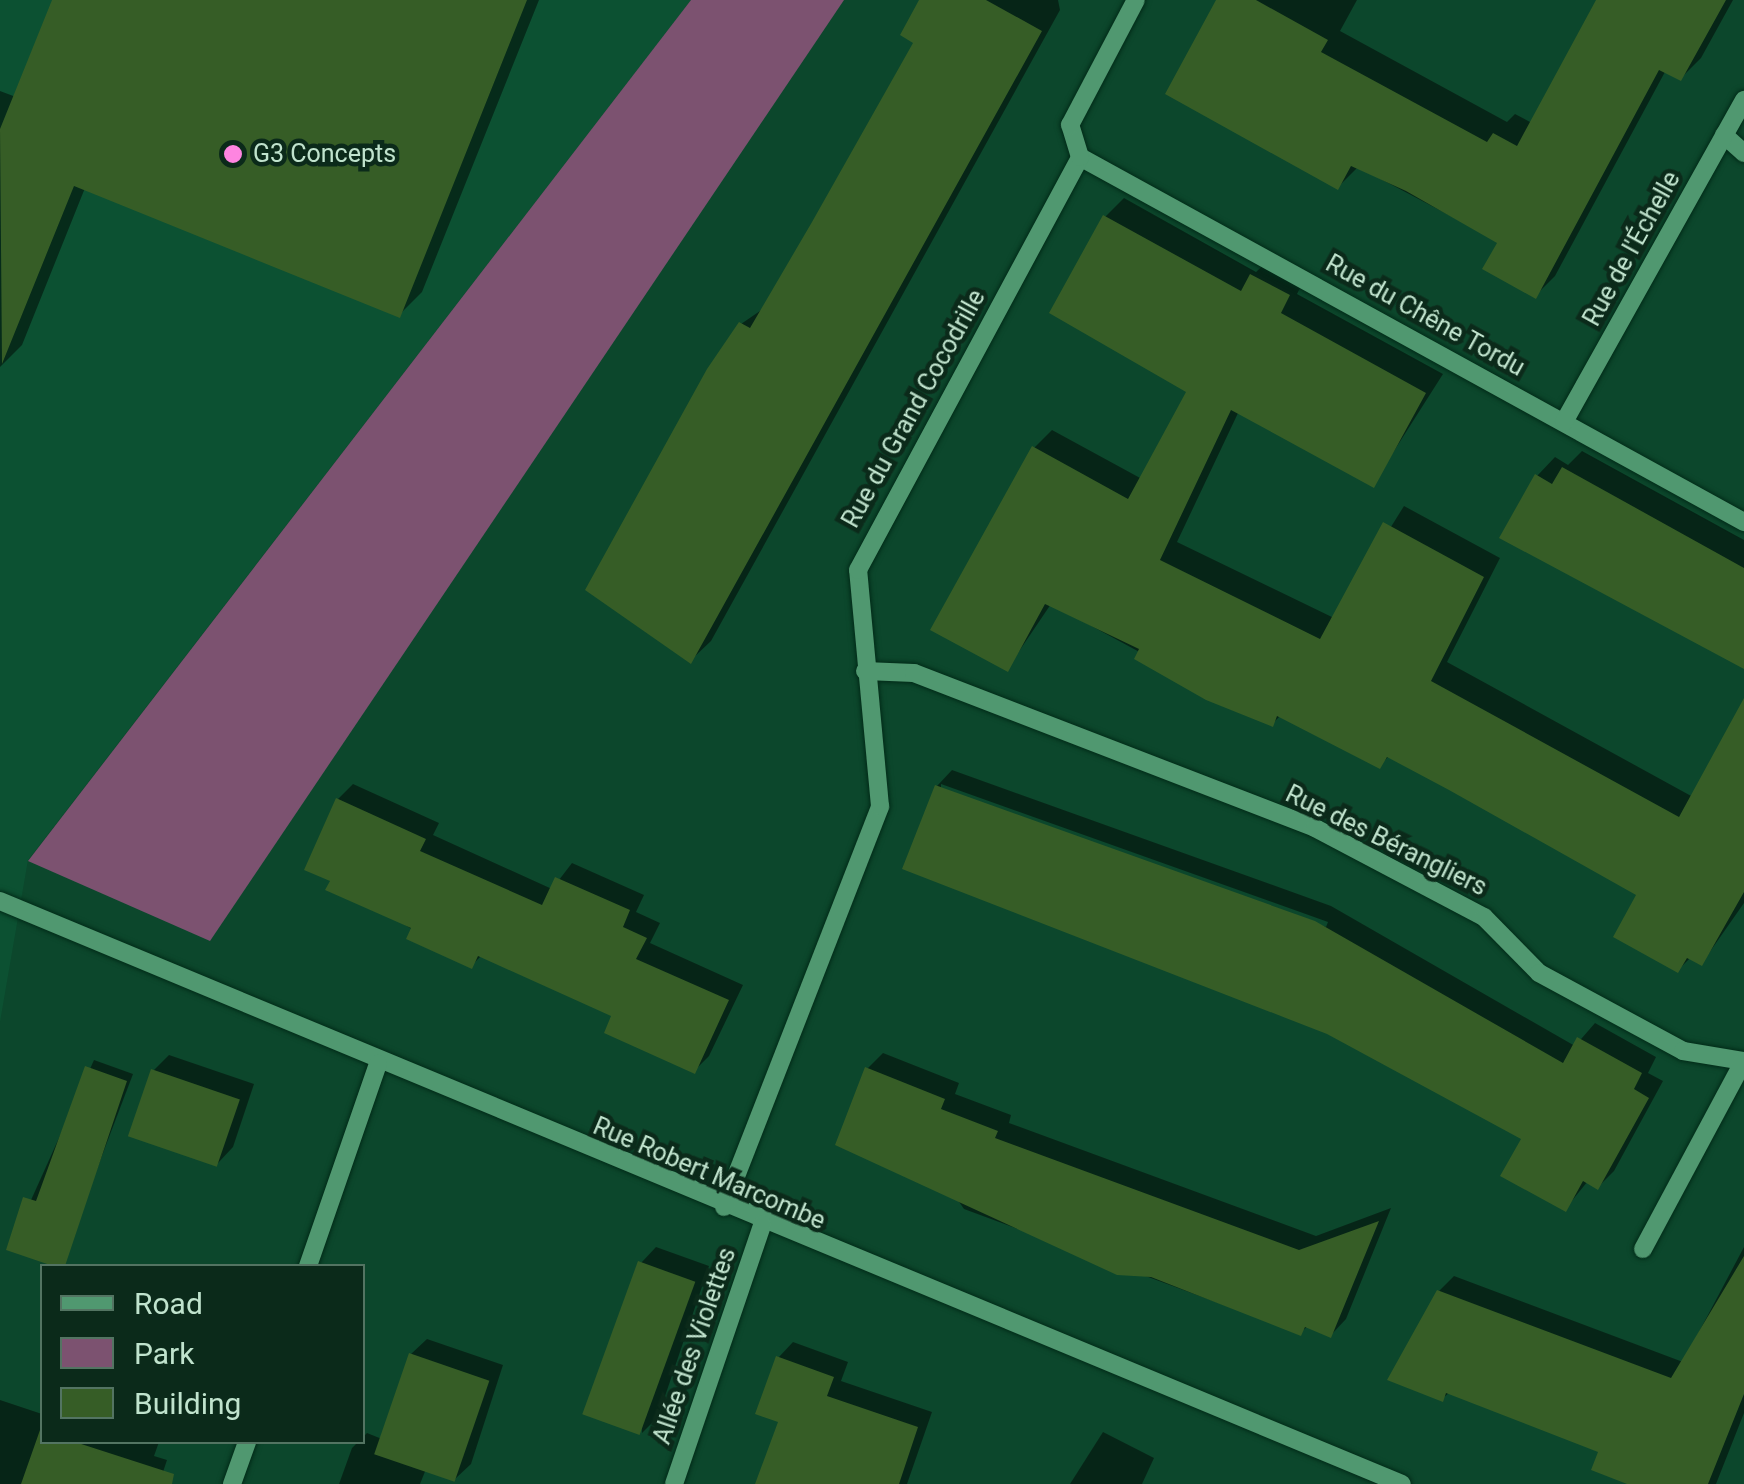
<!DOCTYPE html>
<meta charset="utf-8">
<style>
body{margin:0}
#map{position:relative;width:1744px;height:1484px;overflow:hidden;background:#0c472c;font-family:Roboto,sans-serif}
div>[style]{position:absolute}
.built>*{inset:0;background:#0c5132}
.green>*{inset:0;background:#7c5270}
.shadow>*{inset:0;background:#0007}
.building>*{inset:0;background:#365d26;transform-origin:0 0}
.roads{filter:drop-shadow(0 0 2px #022b18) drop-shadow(0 0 2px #022b18)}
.minor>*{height:18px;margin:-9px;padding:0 9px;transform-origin:9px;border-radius:9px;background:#509870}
.dots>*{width:28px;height:28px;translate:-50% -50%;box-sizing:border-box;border:5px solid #0b2a1a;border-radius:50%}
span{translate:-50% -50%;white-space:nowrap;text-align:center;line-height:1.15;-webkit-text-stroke:9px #0b2a1a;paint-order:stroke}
.poi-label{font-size:25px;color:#c0e3cd}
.left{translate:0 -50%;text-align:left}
.street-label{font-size:25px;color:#c0e3cd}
.legend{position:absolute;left:40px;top:1264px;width:325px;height:180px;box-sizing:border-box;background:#0b2a1a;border:2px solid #537462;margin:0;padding:12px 18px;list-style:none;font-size:30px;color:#c0e3cd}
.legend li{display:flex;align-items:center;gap:20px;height:50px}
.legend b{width:50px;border:2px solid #537462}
</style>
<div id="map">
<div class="built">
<div style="clip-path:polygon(0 0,691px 0,28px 860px,0 1022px)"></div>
</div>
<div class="green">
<div style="clip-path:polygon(691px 0,844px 0,210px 941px,28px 861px)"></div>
</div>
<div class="shadow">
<div style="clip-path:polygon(54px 0,539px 0,422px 292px,399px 315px,85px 188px,22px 345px,0 367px,0 91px,16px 97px)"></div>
<div style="clip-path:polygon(947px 0,1058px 0,1060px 10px,711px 641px,691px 660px,741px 324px,766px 307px)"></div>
<div style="clip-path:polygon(1219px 0,1357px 0,1340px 31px,1507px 122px,1515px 114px,1532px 123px,1599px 0,1733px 0,1701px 58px,1681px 78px,1666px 70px,1555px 276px,1535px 296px,1500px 242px,1358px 167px,1338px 187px)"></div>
<div style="clip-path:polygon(1124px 198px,1256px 272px,1271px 258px,1306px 276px,1297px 294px,1443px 374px,1373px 484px,1239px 411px,1177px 542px,1334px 618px,1404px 506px,1500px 558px,1447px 662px,1693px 797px,1744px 703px,1744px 903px,1702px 963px,1691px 957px,1678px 970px,1640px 894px,1390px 755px,1379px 766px,1281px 715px,1272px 724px,1051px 604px,1007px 669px,1034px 448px,1052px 430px,1142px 479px,1190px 391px,1105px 217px)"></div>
<div style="clip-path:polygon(1582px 451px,1744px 540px,1744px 666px,1537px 476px,1555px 457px,1568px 465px)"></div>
<div style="clip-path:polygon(evenodd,952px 770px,1331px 906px,1575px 1046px,1595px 1023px,1656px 1057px,1648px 1073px,1663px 1081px,1614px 1171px,1598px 1187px,1588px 1181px,1566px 1208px,1504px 1175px,1524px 1138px,1329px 1031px,906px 868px,937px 786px,952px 770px,941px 784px,1328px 922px,1326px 927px,941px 790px,941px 784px)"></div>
<div style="clip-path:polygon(353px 784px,439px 823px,433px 835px,552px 889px,572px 863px,644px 895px,636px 912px,660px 923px,650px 943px,743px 985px,709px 1056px,694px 1071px,615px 1015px,482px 955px,471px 966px,333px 880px,338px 799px)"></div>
<div style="clip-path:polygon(883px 1053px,959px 1083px,955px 1094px,1011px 1115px,1009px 1123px,1316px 1236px,1391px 1208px,1346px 1319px,1331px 1335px,1308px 1326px,1300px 1333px,964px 1209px,867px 1069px)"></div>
<div style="clip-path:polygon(169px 1055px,254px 1084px,233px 1147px,218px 1163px,153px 1071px)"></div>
<div style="clip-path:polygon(94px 1060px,133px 1074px,60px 1266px,9px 1249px)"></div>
<div style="clip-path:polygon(656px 1247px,709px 1266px,658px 1417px,642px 1433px,641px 1263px)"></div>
<div style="clip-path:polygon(1744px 1247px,1744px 1413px,1716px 1484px,1646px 1484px,1601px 1451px,1450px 1392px,1442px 1399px,1439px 1291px,1454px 1276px,1683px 1362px)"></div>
<div style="clip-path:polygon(427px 1339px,503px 1365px,471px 1464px,455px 1479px,426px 1469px,420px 1484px,339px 1484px,352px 1448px,367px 1433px,382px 1439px,411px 1354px)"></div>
<div style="clip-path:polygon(793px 1342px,848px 1362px,841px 1381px,932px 1412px,907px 1484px,842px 1484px,781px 1421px,778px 1358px)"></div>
<div style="clip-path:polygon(0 1400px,42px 1414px,42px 1442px,159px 1442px,154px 1456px,167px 1460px,159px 1484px,0 1484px)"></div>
<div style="clip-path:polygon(1103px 1432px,1154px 1458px,1142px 1484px,1070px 1484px)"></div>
</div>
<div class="building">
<div style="clip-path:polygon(52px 0,527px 0,400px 318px,74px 186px,2px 364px,0 129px)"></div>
<div style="clip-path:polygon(919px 0,986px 0,1042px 31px,691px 664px,585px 590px,707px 369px,739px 322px,750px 328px,812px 222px,913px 43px,900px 35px)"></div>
<div style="clip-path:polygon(1216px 0,1256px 0,1328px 40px,1321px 52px,1487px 142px,1493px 133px,1517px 146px,1596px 0,1726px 0,1681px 81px,1659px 70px,1536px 299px,1482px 269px,1497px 243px,1406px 191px,1351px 166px,1338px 190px,1165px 94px)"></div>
<div style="clip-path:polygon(1103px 215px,1241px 291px,1250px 274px,1290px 295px,1281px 313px,1426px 393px,1374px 488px,1231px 410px,1160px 560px,1320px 639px,1383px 522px,1484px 577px,1431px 681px,1679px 817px,1744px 698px,1744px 892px,1702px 966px,1687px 958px,1678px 973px,1613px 937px,1636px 895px,1449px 790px,1387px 757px,1380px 769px,1277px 716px,1273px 727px,1206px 700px,1134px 659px,1139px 649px,1045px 604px,1008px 672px,930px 630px,1032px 446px,1128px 499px,1186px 392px,1049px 313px)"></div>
<div style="clip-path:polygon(1562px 467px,1744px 568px,1744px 669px,1499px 538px,1535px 474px,1552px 484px)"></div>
<div style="clip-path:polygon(935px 785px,1315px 921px,1563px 1063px,1577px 1037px,1642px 1073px,1634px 1089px,1649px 1098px,1598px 1190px,1583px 1181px,1566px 1212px,1500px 1176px,1521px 1139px,1327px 1034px,902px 869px)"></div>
<div style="clip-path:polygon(336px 798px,426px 839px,420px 851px,542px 905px,555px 877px,630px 910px,623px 927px,647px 938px,636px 959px,729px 1000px,695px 1074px,604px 1033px,611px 1016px,478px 956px,472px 969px,406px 939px,411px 928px,325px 890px,330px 881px,304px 870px)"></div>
<div style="clip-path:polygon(85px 1066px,127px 1081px,65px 1266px,53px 1266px,6px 1250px,23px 1197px,36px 1201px)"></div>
<div style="clip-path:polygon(865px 1067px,945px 1099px,941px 1109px,998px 1131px,995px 1138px,1299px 1250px,1379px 1221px,1331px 1338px,1305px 1327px,1301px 1336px,1151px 1277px,1117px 1275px,835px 1145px)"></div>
<div style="left:151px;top:1069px;width:94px;height:71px;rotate:19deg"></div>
<div style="clip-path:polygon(1744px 1256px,1744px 1394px,1708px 1484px,1627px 1484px,1591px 1470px,1598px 1452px,1446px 1393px,1443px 1402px,1387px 1380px,1437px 1290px,1671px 1378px)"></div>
<div style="left:638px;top:1261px;width:61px;height:163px;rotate:20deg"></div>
<div style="left:409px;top:1353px;width:85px;height:107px;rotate:19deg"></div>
<div style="clip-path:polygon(776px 1356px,834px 1377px,827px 1396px,918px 1427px,899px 1484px,755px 1484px,778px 1422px,755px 1414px)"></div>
<div style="clip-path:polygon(40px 1430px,42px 1442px,75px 1442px,174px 1474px,172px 1484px,21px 1484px)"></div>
</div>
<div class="roads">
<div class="minor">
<div style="left:1724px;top:135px;width:27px;rotate:42deg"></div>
<div style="left:1080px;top:157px;width:758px;rotate:28.8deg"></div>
<div style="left:1564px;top:422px;width:369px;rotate:-60.8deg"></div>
<div style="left:865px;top:671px;width:49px;rotate:2.3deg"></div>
<div style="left:914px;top:673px;width:430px;rotate:21.1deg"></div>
<div style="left:1315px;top:828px;width:191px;rotate:27.8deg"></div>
<div style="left:1484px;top:917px;width:78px;rotate:45.5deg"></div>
<div style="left:1539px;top:973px;width:164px;rotate:28.4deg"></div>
<div style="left:1683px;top:1051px;width:62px;rotate:9.3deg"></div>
<div style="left:0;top:901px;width:1518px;rotate:22.58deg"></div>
<div style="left:724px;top:1207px;width:430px;rotate:-68.7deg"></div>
<div style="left:880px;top:806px;width:237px;rotate:-95.3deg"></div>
<div style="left:858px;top:570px;width:469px;rotate:-61.7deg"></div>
<div style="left:1080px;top:157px;width:34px;rotate:-107deg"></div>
<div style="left:1070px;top:125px;width:141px;rotate:-62.2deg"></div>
<div style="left:1643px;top:1249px;width:213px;rotate:-61.8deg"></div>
<div style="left:308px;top:1266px;width:214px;rotate:-70.9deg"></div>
<div style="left:232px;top:1484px;width:45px;rotate:-70.3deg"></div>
<div style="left:674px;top:1484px;width:274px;rotate:-71.2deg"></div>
</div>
</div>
<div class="dots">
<div style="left:233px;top:154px;background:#fe85e0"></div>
</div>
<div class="poi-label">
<span class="left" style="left:253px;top:154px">G3 Concepts</span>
</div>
<div class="street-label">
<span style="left:1632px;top:249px;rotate:-61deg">Rue de l'Échelle</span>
<span style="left:1425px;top:316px;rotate:29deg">Rue du Chêne Tordu</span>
<span style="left:914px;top:409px;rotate:-61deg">Rue du Grand Cocodrille</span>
<span style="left:1386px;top:841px;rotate:26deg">Rue des Bérangliers</span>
<span style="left:709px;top:1174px;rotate:23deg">Rue Robert Marcombe</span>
<span style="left:695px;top:1346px;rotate:-71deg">Allée des Violettes</span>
</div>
<ul class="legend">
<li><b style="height:12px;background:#509870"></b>Road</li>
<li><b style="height:28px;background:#7c5270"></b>Park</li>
<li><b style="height:28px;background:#365d26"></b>Building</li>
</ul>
</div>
